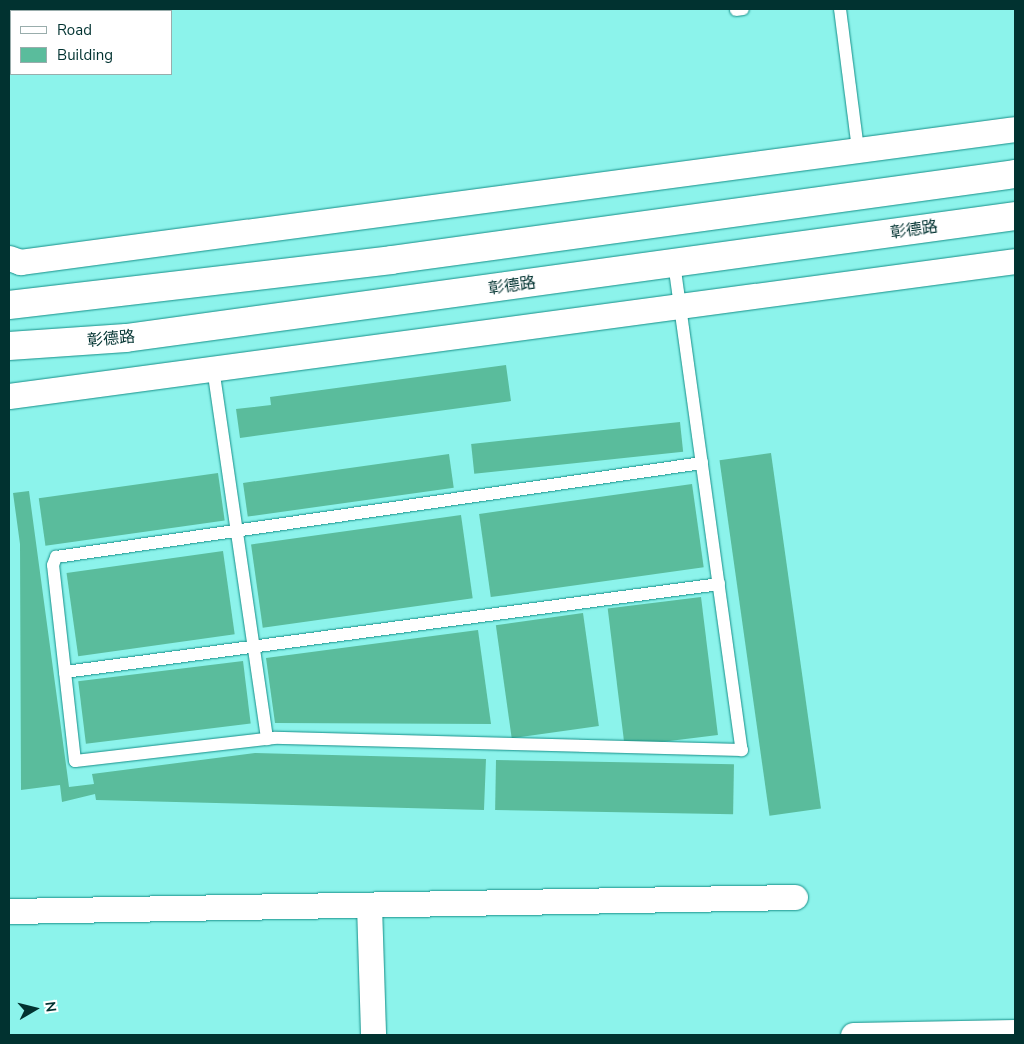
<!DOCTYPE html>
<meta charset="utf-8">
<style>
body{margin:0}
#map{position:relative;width:1024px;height:1044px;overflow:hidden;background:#8cf3eb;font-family:"Nunito Sans","Noto Sans SC",sans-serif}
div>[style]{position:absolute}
.building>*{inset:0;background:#5abc9c;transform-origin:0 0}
.roads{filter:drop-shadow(0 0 1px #168f89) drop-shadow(0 0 1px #168f89)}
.service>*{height:12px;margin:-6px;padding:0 6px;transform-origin:6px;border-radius:6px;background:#fff}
.minor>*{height:25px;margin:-12.5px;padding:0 12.5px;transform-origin:12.5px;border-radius:12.5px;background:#fff}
.primary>*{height:28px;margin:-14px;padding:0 14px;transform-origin:14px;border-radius:14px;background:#fff}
span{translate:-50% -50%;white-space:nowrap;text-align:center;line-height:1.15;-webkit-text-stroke:5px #fff;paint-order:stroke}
.street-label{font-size:16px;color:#013230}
.frame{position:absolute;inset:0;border:10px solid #013230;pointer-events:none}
.legend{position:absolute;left:10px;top:10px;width:162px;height:65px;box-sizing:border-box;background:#fff;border:1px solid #99adac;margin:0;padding:6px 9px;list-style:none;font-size:15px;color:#013230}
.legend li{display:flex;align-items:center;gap:10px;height:25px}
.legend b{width:25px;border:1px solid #99adac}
.north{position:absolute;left:10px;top:984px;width:50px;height:50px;-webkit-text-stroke:4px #fff;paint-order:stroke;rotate:82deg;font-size:14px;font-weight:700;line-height:20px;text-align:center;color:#013230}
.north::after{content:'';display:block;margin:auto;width:18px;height:22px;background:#013230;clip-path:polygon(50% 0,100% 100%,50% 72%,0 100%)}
</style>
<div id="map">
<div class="building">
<div style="clip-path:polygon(506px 365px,511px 401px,240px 438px,236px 409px,271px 405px,270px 397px)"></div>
<div style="left:680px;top:422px;width:30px;height:210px;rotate:84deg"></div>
<div style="left:771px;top:453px;width:359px;height:52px;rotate:82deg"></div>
<div style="left:449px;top:454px;width:34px;height:208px;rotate:82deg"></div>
<div style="left:218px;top:473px;width:48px;height:181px;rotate:82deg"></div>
<div style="left:692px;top:484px;width:84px;height:215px;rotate:82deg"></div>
<div style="clip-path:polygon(29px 491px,69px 787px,94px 784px,92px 774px,255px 753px,486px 759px,484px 810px,96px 800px,95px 794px,62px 802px,60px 785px,21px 790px,20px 544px,13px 493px)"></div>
<div style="left:461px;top:515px;width:84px;height:212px;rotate:82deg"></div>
<div style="left:223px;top:551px;width:84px;height:158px;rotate:82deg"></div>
<div style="left:701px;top:597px;width:139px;height:94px;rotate:83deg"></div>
<div style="left:583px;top:613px;width:114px;height:88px;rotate:82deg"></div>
<div style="clip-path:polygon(478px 630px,491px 724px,275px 723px,266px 658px)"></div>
<div style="left:243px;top:661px;width:63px;height:166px;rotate:83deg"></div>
<div style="left:496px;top:760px;width:238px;height:50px;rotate:1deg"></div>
</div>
<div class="roads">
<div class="service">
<div style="left:840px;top:9px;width:142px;rotate:82.7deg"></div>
<div style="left:736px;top:10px;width:7px;rotate:-8deg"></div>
<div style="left:674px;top:263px;width:492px;rotate:82.1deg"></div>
<div style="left:742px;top:750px;width:468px;rotate:-178.5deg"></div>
<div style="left:274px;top:738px;width:200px;rotate:173.4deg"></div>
<div style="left:75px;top:761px;width:197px;rotate:-96.4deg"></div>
<div style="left:53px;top:565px;width:9px;rotate:-69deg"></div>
<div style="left:56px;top:557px;width:653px;rotate:-8.28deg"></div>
<div style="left:213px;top:368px;width:375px;rotate:81.7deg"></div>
<div style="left:65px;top:672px;width:660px;rotate:-7.66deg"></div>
</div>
<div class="minor">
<div style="left:9px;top:258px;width:12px;rotate:20deg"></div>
<div style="left:20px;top:262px;width:1004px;rotate:-7.61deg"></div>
<div style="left:9px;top:396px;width:1015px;rotate:-7.64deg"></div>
<div style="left:369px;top:905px;width:130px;rotate:88.2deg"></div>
<div style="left:9px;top:911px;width:786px;rotate:-1.02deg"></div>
<div style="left:853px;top:1035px;width:162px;rotate:-1.1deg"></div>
</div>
<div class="primary">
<div style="left:9px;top:305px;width:385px;rotate:-6.7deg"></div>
<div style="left:391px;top:260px;width:630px;rotate:-7.85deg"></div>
<div style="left:9px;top:346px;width:117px;rotate:-3.9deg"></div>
<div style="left:126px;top:338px;width:897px;rotate:-7.81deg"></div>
</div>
</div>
<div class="street-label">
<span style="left:914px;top:230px;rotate:-8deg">彰德路</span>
<span style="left:512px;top:286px;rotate:-8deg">彰德路</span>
<span style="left:111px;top:339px;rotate:-5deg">彰德路</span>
</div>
<div class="frame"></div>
<ul class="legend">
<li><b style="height:6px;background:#fff"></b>Road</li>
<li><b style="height:14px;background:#5abc9c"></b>Building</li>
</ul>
<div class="north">N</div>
</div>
